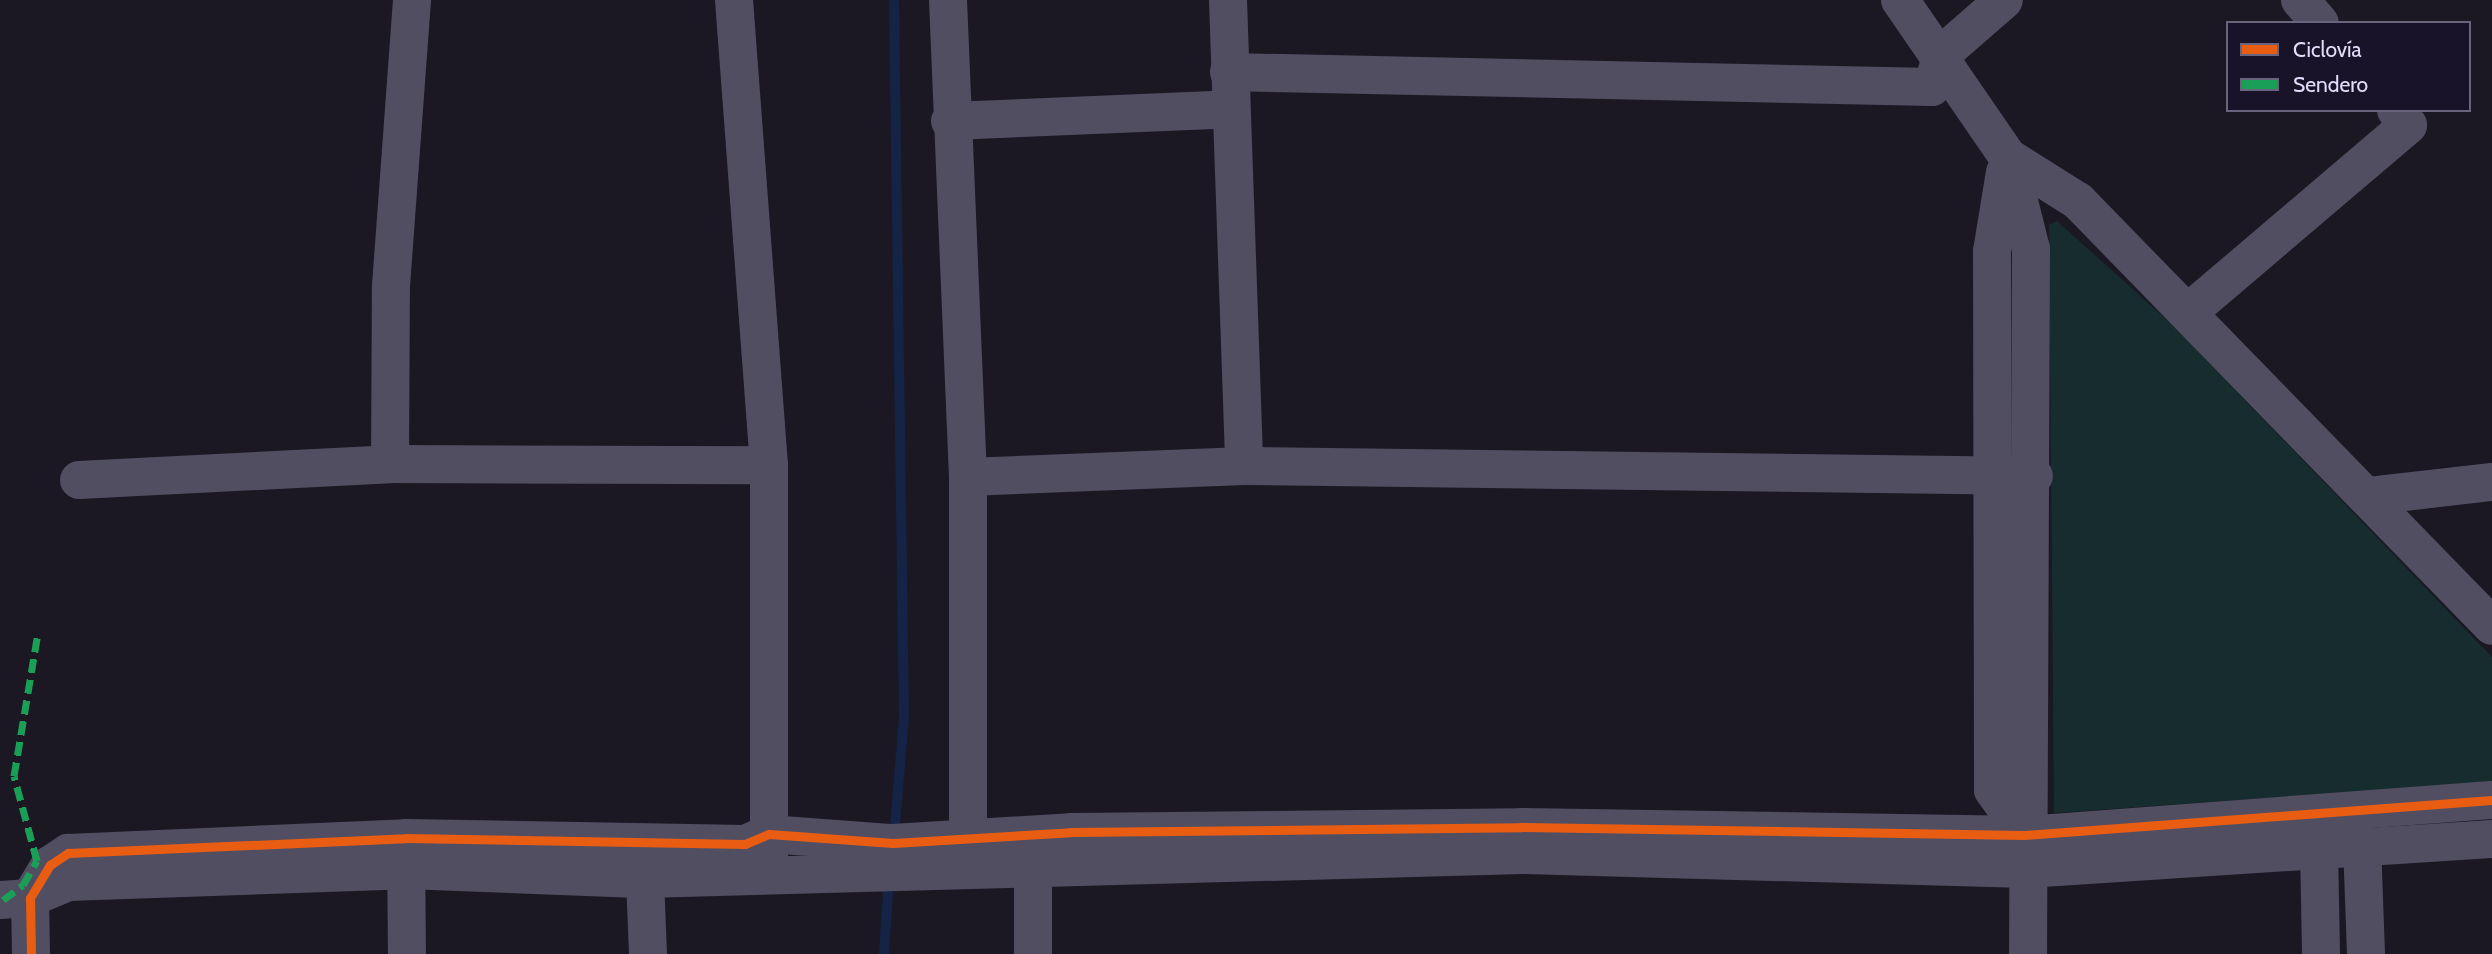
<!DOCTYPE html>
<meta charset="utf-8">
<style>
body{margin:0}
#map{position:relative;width:2492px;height:954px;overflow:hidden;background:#1b1823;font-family:Cabin,sans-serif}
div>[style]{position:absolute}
.green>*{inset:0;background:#172c2f}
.stream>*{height:10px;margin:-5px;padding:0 5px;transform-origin:5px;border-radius:5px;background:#152346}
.minor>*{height:38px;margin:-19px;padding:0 19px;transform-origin:19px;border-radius:19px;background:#514e62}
.quiet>*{height:7px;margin-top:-3.5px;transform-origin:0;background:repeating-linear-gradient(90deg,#1a9f57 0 14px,transparent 0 21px)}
.cycleway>*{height:9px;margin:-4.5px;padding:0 4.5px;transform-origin:4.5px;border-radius:4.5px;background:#e95d12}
span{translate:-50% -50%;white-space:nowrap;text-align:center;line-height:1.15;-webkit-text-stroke:6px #181328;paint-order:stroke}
.legend{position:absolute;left:2226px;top:21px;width:245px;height:91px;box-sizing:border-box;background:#181328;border:2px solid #69647d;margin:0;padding:9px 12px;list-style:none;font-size:21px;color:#e3ddfc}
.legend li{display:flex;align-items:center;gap:14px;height:35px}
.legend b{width:35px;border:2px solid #69647d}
</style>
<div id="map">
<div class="green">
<div style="clip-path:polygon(2057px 221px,2175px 327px,2492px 657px,2492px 782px,2054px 813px,2049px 225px)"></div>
</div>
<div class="stream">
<div style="left:894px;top:837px;width:118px;rotate:-85.2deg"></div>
<div style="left:904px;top:719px;width:719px;rotate:-90.8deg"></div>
<div style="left:884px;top:954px;width:77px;rotate:-86.3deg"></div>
</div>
<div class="minor">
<div style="left:734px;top:0;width:466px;rotate:85.7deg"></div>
<div style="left:769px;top:465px;width:393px;rotate:90deg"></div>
<div style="left:948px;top:0;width:477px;rotate:87.6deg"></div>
<div style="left:968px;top:477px;width:361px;rotate:90deg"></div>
<div style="left:1228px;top:0;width:466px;rotate:88deg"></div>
<div style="left:1900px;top:0;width:191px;rotate:55.5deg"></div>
<div style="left:2008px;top:157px;width:83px;rotate:32.2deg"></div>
<div style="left:2078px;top:201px;width:593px;rotate:45.75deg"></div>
<div style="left:2300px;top:0;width:30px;rotate:49deg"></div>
<div style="left:1229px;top:72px;width:703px;rotate:1.22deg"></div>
<div style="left:1932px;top:87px;width:34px;rotate:-73deg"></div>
<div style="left:1942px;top:54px;width:82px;rotate:-41.1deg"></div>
<div style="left:950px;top:121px;width:281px;rotate:-2.4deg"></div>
<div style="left:2008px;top:157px;width:95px;rotate:76deg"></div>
<div style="left:2031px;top:249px;width:705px;rotate:90.24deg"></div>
<div style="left:2005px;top:172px;width:80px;rotate:99.3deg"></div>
<div style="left:1992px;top:251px;width:539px;rotate:89.89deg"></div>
<div style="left:1993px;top:790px;width:55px;rotate:54.6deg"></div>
<div style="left:2191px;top:310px;width:285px;rotate:-40.4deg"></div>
<div style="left:2408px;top:125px;width:19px;rotate:-129deg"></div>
<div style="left:390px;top:464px;width:178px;rotate:-89.7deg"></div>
<div style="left:391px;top:286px;width:287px;rotate:-85.8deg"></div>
<div style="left:968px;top:477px;width:276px;rotate:-2.3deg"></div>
<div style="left:1244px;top:466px;width:790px;rotate:0.73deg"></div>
<div style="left:79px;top:480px;width:311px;rotate:-2.9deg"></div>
<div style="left:390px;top:464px;width:379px;rotate:0.2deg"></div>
<div style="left:2369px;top:496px;width:124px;rotate:-6.5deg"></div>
<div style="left:406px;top:844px;width:110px;rotate:89.5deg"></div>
<div style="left:2362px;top:844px;width:110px;rotate:87.9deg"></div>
<div style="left:2319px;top:848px;width:106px;rotate:88.9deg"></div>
<div style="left:1033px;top:865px;width:89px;rotate:90deg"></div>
<div style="left:645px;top:879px;width:75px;rotate:87.7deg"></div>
<div style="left:0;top:900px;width:30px;rotate:-4deg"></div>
<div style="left:30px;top:898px;width:41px;rotate:-22.8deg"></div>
<div style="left:68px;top:882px;width:338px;rotate:-2deg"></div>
<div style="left:406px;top:870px;width:239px;rotate:2.2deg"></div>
<div style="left:645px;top:879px;width:878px;rotate:-1.57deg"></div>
<div style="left:1523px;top:855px;width:503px;rotate:1.59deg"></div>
<div style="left:2026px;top:869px;width:467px;rotate:-3.7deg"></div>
<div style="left:31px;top:954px;width:56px;rotate:-91deg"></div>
<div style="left:30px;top:898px;width:39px;rotate:-59deg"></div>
<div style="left:50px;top:865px;width:22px;rotate:-34deg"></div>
<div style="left:68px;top:853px;width:338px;rotate:-2.5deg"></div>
<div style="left:406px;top:838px;width:339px;rotate:1deg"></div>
<div style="left:745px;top:844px;width:26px;rotate:-23deg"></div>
<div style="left:769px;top:834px;width:124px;rotate:4.2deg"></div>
<div style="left:893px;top:843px;width:178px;rotate:-3.5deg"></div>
<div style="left:1071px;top:832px;width:450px;rotate:-0.6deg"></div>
<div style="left:1521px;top:827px;width:504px;rotate:0.91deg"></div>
<div style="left:2025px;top:835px;width:468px;rotate:-4.3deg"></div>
</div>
<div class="quiet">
<div style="left:3px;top:900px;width:25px;rotate:-37deg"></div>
<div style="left:23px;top:885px;width:28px;rotate:-60deg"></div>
<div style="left:37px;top:861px;width:88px;rotate:-105.1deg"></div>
<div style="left:14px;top:776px;width:145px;rotate:-80.5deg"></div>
</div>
<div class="cycleway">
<div style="left:31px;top:954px;width:56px;rotate:-91deg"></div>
<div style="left:30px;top:898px;width:39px;rotate:-59deg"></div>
<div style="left:50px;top:865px;width:22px;rotate:-34deg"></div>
<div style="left:68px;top:853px;width:338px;rotate:-2.5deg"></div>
<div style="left:406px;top:838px;width:339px;rotate:1deg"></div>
<div style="left:745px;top:844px;width:26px;rotate:-23deg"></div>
<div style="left:769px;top:834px;width:124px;rotate:4.2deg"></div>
<div style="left:893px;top:843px;width:178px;rotate:-3.5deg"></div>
<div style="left:1071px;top:832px;width:450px;rotate:-0.6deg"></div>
<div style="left:1521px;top:827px;width:504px;rotate:0.91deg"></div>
<div style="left:2025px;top:835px;width:468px;rotate:-4.3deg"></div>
</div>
<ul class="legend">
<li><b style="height:9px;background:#e95d12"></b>Ciclovía</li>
<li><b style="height:9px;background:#1a9f57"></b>Sendero</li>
</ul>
</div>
